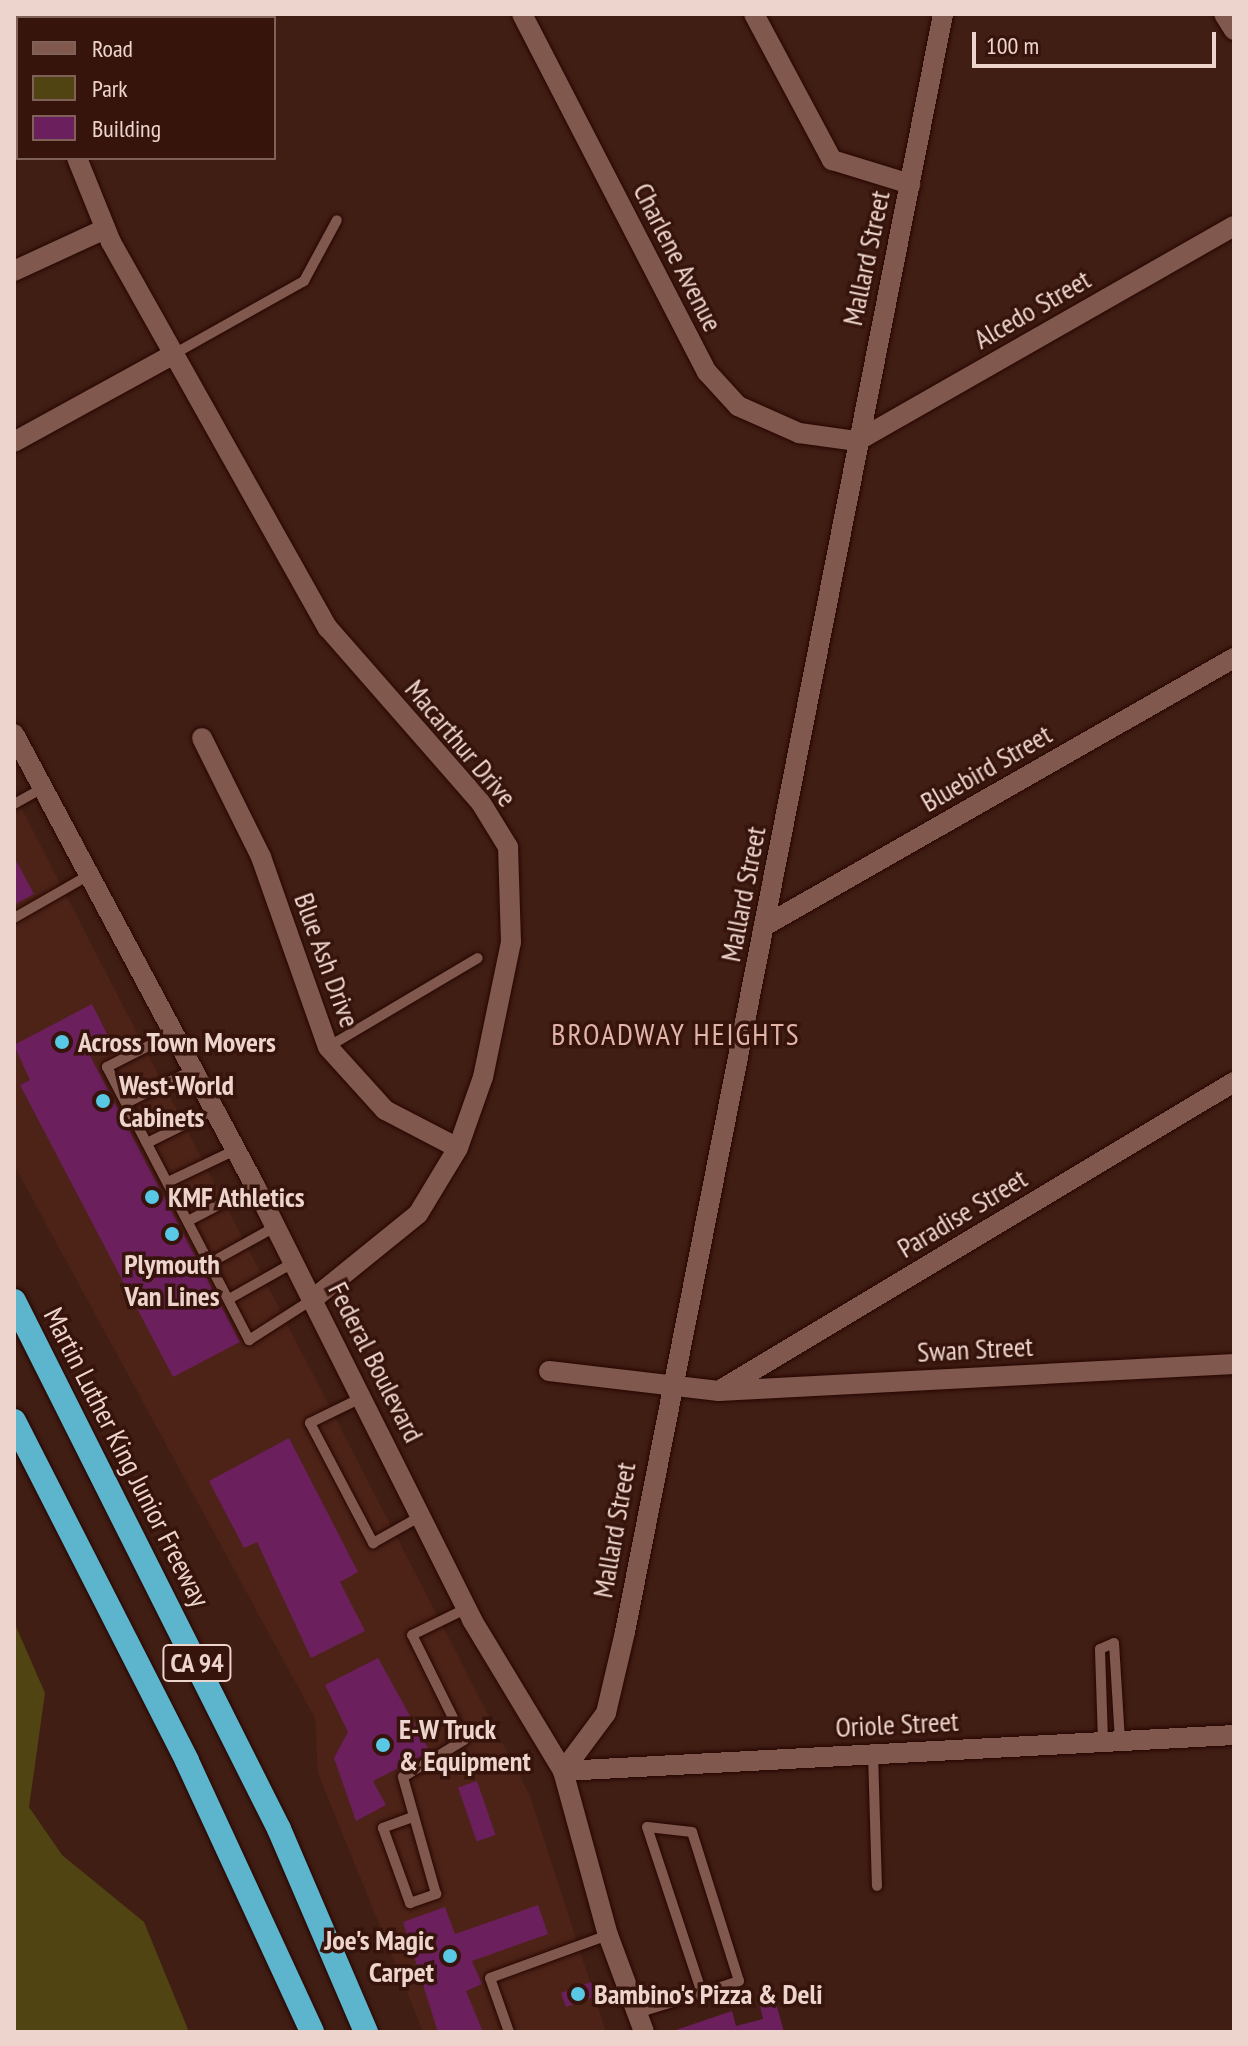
<!DOCTYPE html>
<style>
body{margin:0}
#map{position:relative;width:1248px;height:2046px;overflow:hidden;background:#411e14;font-family:"PT Sans Narrow",sans-serif}
div>[style]{position:absolute}
.built>*{inset:0;background:#4d2317}
.green>*{inset:0;background:#4f4412}
.building>*{inset:0;background:#6b1f5d;transform-origin:0 0}
.roads{filter:drop-shadow(0 0 2px #260601) drop-shadow(0 0 2px #260601)}
.lane>*{height:10px;margin:-5px;padding:0 5px;transform-origin:5px;border-radius:5px;background:#80584d}
.street>*{height:20px;margin:-10px;padding:0 10px;transform-origin:10px;border-radius:10px;background:#80584d}
.secondary>*{height:20px;margin:-10px;padding:0 10px;transform-origin:10px;border-radius:10px;background:#80584d}
.highway>*{height:24px;margin:-12px;padding:0 12px;transform-origin:12px;border-radius:12px;background:#5cb5cc}
.dots>*{width:22px;height:22px;translate:-50% -50%;box-sizing:border-box;border:4px solid #36140b;border-radius:50%}
span{translate:-50% -50%;white-space:nowrap;text-align:center;line-height:1.15;-webkit-text-stroke:7px #36140b;paint-order:stroke}
.shield-label span{padding:2px 6px;background:#36140b;border:2px solid;border-radius:6px;-webkit-text-stroke-width:0}
.shield-label{font-size:26px;color:#edd5ce;font-weight:700}
.street-label{font-size:28px;color:#edd5ce}
.poi-label{font-size:28px;color:#edd5ce;font-weight:700}
.left{translate:0 -50%;text-align:left}
.right{translate:-100% -50%;text-align:right}
.neighbourhood-label{font-size:30px;color:#e2b4a7;letter-spacing:2px}
.frame{position:absolute;inset:0;border:16px solid #edd5ce;pointer-events:none}
.legend{position:absolute;left:16px;top:16px;width:260px;height:144px;box-sizing:border-box;background:#36140b;border:2px solid #7f6159;margin:0;padding:10px 14px;list-style:none;font-size:24px;color:#edd5ce}
.legend li{display:flex;align-items:center;gap:16px;height:40px}
.legend b{width:40px;border:2px solid #7f6159}
.scale{position:absolute;left:972px;top:32px;width:244px;height:36px;box-sizing:border-box;border:4px solid #edd5ce;border-top:0;padding-left:10px;font-size:24px;line-height:28px;white-space:nowrap;color:#edd5ce;-webkit-text-stroke:6px #36140b;paint-order:stroke}
</style>
<div id="map">
<div class="built">
<div style="clip-path:polygon(14px 794px,530px 1796px,606px 2032px,423px 2032px,318px 1773px,315px 1718px,14px 1165px)"></div>
</div>
<div class="green">
<div style="clip-path:polygon(14px 1622px,45px 1693px,29px 1807px,62px 1855px,144px 1922px,189px 2032px,14px 2032px)"></div>
</div>
<div class="building">
<div style="clip-path:polygon(14px 857px,34px 894px,14px 905px)"></div>
<div style="clip-path:polygon(92px 1004px,109px 1038px,87px 1050px,240px 1342px,173px 1377px,20px 1085px,30px 1080px,14px 1045px)"></div>
<div style="clip-path:polygon(289px 1438px,358px 1572px,340px 1582px,365px 1631px,311px 1658px,257px 1542px,244px 1548px,209px 1481px)"></div>
<div style="clip-path:polygon(378px 1658px,430px 1752px,373px 1781px,386px 1805px,356px 1821px,334px 1758px,348px 1732px,325px 1685px)"></div>
<div style="left:477px;top:1781px;width:57px;height:20px;rotate:71deg"></div>
<div style="clip-path:polygon(538px 1905px,548px 1934px,472px 1961px,482px 1984px,466px 1991px,483px 2032px,438px 2032px,403px 1922px,445px 1907px,455px 1934px)"></div>
<div style="left:591px;top:1982px;width:15px;height:32px;rotate:70deg"></div>
<div style="clip-path:polygon(772px 1989px,784px 2032px,670px 2032px,732px 2011px,736px 2026px,763px 2019px,757px 1993px)"></div>
</div>
<div class="roads">
<div class="lane">
<div style="left:174px;top:354px;width:149px;rotate:-29.3deg"></div>
<div style="left:304px;top:281px;width:69px;rotate:-61.6deg"></div>
<div style="left:14px;top:804px;width:33px;rotate:-29deg"></div>
<div style="left:14px;top:918px;width:86px;rotate:-29.8deg"></div>
<div style="left:172px;top:1034px;width:73px;rotate:153.1deg"></div>
<div style="left:107px;top:1067px;width:308px;rotate:62.5deg"></div>
<div style="left:249px;top:1340px;width:76px;rotate:-32.6deg"></div>
<div style="left:328px;top:1047px;width:174px;rotate:-30.7deg"></div>
<div style="left:126px;top:1103px;width:75px;rotate:-26.2deg"></div>
<div style="left:147px;top:1143px;width:75px;rotate:-26.2deg"></div>
<div style="left:168px;top:1182px;width:74px;rotate:-25.5deg"></div>
<div style="left:188px;top:1221px;width:76px;rotate:-27.6deg"></div>
<div style="left:210px;top:1263px;width:74px;rotate:-29deg"></div>
<div style="left:229px;top:1299px;width:73px;rotate:-29.4deg"></div>
<div style="left:361px;top:1398px;width:57px;rotate:153.9deg"></div>
<div style="left:310px;top:1423px;width:136px;rotate:62.3deg"></div>
<div style="left:373px;top:1543px;width:55px;rotate:-29.4deg"></div>
<div style="left:1103px;top:1741px;width:92px;rotate:-91.9deg"></div>
<div style="left:1100px;top:1649px;width:15px;rotate:-23deg"></div>
<div style="left:1114px;top:1643px;width:98px;rotate:86.5deg"></div>
<div style="left:873px;top:1753px;width:133px;rotate:88.3deg"></div>
<div style="left:410px;top:1818px;width:29px;rotate:160deg"></div>
<div style="left:383px;top:1828px;width:80px;rotate:70.2deg"></div>
<div style="left:410px;top:1903px;width:28px;rotate:-19deg"></div>
<div style="left:436px;top:1894px;width:122px;rotate:-105.8deg"></div>
<div style="left:403px;top:1777px;width:71px;rotate:-31.2deg"></div>
<div style="left:464px;top:1740px;width:117px;rotate:-116.3deg"></div>
<div style="left:412px;top:1635px;width:61px;rotate:-26.1deg"></div>
<div style="left:637px;top:2013px;width:68px;rotate:-17.1deg"></div>
<div style="left:702px;top:1993px;width:39px;rotate:-18deg"></div>
<div style="left:739px;top:1981px;width:156px;rotate:-107.5deg"></div>
<div style="left:692px;top:1832px;width:45px;rotate:-173.7deg"></div>
<div style="left:647px;top:1827px;width:175px;rotate:71.7deg"></div>
<div style="left:509px;top:2032px;width:57px;rotate:-109.4deg"></div>
<div style="left:490px;top:1978px;width:126px;rotate:-20deg"></div>
</div>
<div class="street">
<div style="left:45px;top:14px;width:4px;rotate:90deg"></div>
<div style="left:522px;top:14px;width:403px;rotate:62.7deg"></div>
<div style="left:707px;top:372px;width:46px;rotate:47.6deg"></div>
<div style="left:738px;top:406px;width:67px;rotate:23.9deg"></div>
<div style="left:799px;top:433px;width:59px;rotate:7.9deg"></div>
<div style="left:857px;top:441px;width:434px;rotate:-29.7deg"></div>
<div style="left:754px;top:14px;width:166px;rotate:61.9deg"></div>
<div style="left:832px;top:160px;width:82px;rotate:17.1deg"></div>
<div style="left:1224px;top:14px;width:19px;rotate:58deg"></div>
<div style="left:14px;top:113px;width:4px;rotate:-14deg"></div>
<div style="left:77px;top:158px;width:91px;rotate:68deg"></div>
<div style="left:111px;top:242px;width:443px;rotate:60.7deg"></div>
<div style="left:328px;top:628px;width:232px;rotate:48.8deg"></div>
<div style="left:481px;top:803px;width:52px;rotate:58.5deg"></div>
<div style="left:508px;top:847px;width:95px;rotate:88.2deg"></div>
<div style="left:511px;top:942px;width:138px;rotate:101.7deg"></div>
<div style="left:483px;top:1077px;width:75px;rotate:109.4deg"></div>
<div style="left:458px;top:1148px;width:77px;rotate:121.2deg"></div>
<div style="left:418px;top:1214px;width:135px;rotate:141deg"></div>
<div style="left:14px;top:271px;width:100px;rotate:-24.8deg"></div>
<div style="left:14px;top:442px;width:183px;rotate:-28.8deg"></div>
<div style="left:202px;top:738px;width:133px;rotate:63.6deg"></div>
<div style="left:261px;top:857px;width:201px;rotate:70.6deg"></div>
<div style="left:328px;top:1047px;width:85px;rotate:47.9deg"></div>
<div style="left:385px;top:1110px;width:82px;rotate:27.5deg"></div>
<div style="left:766px;top:925px;width:539px;rotate:-29.71deg"></div>
<div style="left:549px;top:1371px;width:171px;rotate:6.7deg"></div>
<div style="left:719px;top:1391px;width:516px;rotate:-3deg"></div>
<div style="left:722px;top:1389px;width:597px;rotate:-30.95deg"></div>
<div style="left:563px;top:1771px;width:672px;rotate:-3.07deg"></div>
</div>
<div class="secondary">
<div style="left:14px;top:734px;width:512px;rotate:61.93deg"></div>
<div style="left:255px;top:1186px;width:485px;rotate:63.4deg"></div>
<div style="left:472px;top:1620px;width:176px;rotate:58.9deg"></div>
<div style="left:563px;top:1771px;width:170px;rotate:74.7deg"></div>
<div style="left:608px;top:1935px;width:103px;rotate:69.6deg"></div>
<div style="left:563px;top:1771px;width:72px;rotate:-53.4deg"></div>
<div style="left:606px;top:1713px;width:83px;rotate:-76.8deg"></div>
<div style="left:625px;top:1632px;width:1649px;rotate:-78.88deg"></div>
</div>
<div class="highway">
<div style="left:14px;top:1301px;width:591px;rotate:63.35deg"></div>
<div style="left:279px;top:1829px;width:221px;rotate:66.8deg"></div>
<div style="left:14px;top:1421px;width:381px;rotate:63deg"></div>
<div style="left:187px;top:1761px;width:298px;rotate:65.2deg"></div>
</div>
</div>
<div class="dots">
<div style="left:62px;top:1042px;background:#58c8e4"></div>
<div style="left:103px;top:1101px;background:#58c8e4"></div>
<div style="left:152px;top:1197px;background:#58c8e4"></div>
<div style="left:172px;top:1234px;background:#58c8e4"></div>
<div style="left:383px;top:1745px;background:#58c8e4"></div>
<div style="left:450px;top:1956px;background:#58c8e4"></div>
<div style="left:578px;top:1994px;background:#58c8e4"></div>
</div>
<div class="shield-label">
<span style="left:197px;top:1663px">CA 94</span>
</div>
<div class="street-label">
<span style="left:678px;top:257px;rotate:63deg">Charlene Avenue</span>
<span style="left:866px;top:258px;rotate:-78deg">Mallard Street</span>
<span style="left:1032px;top:309px;rotate:-30deg">Alcedo Street</span>
<span style="left:461px;top:743px;rotate:50deg">Macarthur Drive</span>
<span style="left:986px;top:768px;rotate:-30deg">Bluebird Street</span>
<span style="left:743px;top:894px;rotate:-79deg">Mallard Street</span>
<span style="left:327px;top:960px;rotate:70deg">Blue Ash Drive</span>
<span style="left:962px;top:1213px;rotate:-31deg">Paradise Street</span>
<span style="left:975px;top:1349px;rotate:-3deg">Swan Street</span>
<span style="left:376px;top:1362px;rotate:63deg">Federal Boulevard</span>
<span style="left:127px;top:1457px;rotate:63deg">Martin Luther King Junior Freeway</span>
<span style="left:614px;top:1530px;rotate:-80deg">Mallard Street</span>
<span style="left:897px;top:1724px;rotate:-3deg">Oriole Street</span>
</div>
<div class="poi-label">
<span class="left" style="left:78px;top:1042px">Across Town Movers</span>
<span class="left" style="left:119px;top:1101px">West-World<br>Cabinets</span>
<span class="left" style="left:168px;top:1197px">KMF Athletics</span>
<span style="left:172px;top:1280px">Plymouth<br>Van Lines</span>
<span class="left" style="left:399px;top:1745px">E-W Truck<br>&amp; Equipment</span>
<span class="right" style="left:434px;top:1956px">Joe's Magic<br>Carpet</span>
<span class="left" style="left:594px;top:1994px">Bambino's Pizza &amp; Deli</span>
</div>
<div class="neighbourhood-label">
<span style="left:676px;top:1034px">BROADWAY HEIGHTS</span>
</div>
<div class="frame"></div>
<ul class="legend">
<li><b style="height:10px;background:#80584d"></b>Road</li>
<li><b style="height:22px;background:#4f4412"></b>Park</li>
<li><b style="height:22px;background:#6b1f5d"></b>Building</li>
</ul>
<div class="scale">100 m</div>
</div>
